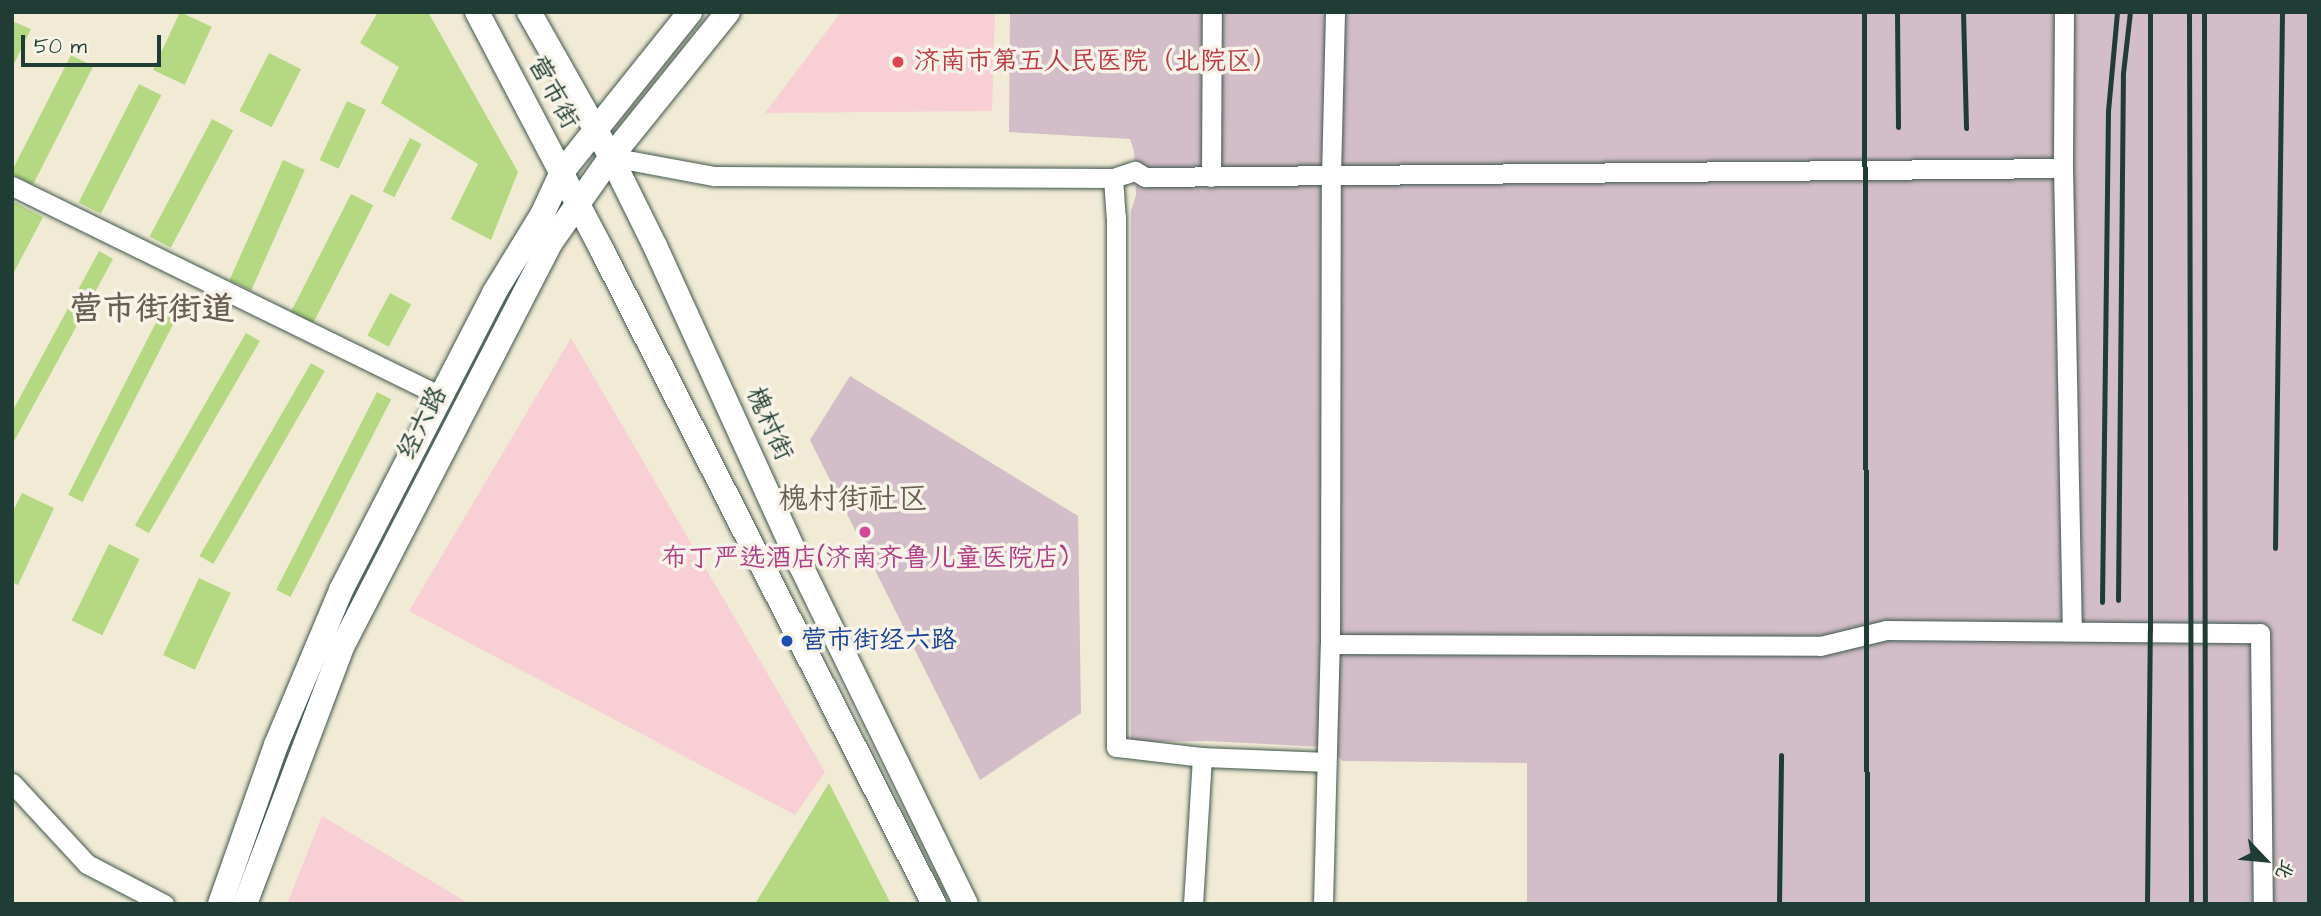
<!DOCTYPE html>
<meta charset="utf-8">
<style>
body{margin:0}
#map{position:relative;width:2321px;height:916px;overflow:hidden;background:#f1ebd5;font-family:"Architects Daughter","LXGW WenKai TC",sans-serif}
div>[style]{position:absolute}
.built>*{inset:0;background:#f7cfd4}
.industrial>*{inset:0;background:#d2bdc8}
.green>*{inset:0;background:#b4d982;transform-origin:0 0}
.roads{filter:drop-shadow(0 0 2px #3e574c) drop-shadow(0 0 2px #3e574c)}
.minor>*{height:19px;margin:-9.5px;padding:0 9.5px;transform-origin:9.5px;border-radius:9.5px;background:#fff}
.major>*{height:24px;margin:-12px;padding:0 12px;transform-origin:12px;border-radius:12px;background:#fff}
.rail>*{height:5px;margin:-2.5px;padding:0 2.5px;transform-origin:2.5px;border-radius:2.5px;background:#1f3d34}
.dots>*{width:19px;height:19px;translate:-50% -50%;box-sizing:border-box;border:4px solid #f7f3e8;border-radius:50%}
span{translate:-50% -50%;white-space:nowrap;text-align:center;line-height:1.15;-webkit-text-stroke:7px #f7f3e8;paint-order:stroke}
.health-label{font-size:26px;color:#be3a42}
.left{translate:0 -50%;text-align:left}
.street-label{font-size:26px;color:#1f3d34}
.hotel-label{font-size:26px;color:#b23c85}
.transit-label{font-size:26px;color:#164399}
.quarter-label{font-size:30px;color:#695f51}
.district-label{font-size:33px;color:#695f51;font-weight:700}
.frame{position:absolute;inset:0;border:14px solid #1f3d34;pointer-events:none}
.north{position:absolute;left:2230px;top:825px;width:70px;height:70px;-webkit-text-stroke:5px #f7f3e8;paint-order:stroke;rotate:116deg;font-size:19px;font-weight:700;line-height:28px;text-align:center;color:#1f3d34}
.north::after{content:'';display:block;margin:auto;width:24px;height:32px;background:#1f3d34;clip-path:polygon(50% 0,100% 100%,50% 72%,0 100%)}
.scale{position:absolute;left:21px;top:35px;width:140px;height:32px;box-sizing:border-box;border:4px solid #1f3d34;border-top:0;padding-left:9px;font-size:21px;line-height:24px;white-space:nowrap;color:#1f3d34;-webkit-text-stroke:5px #f7f3e8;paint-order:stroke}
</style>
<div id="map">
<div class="built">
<div style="clip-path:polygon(841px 12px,995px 12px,992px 111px,765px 113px)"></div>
<div style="clip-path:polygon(571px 338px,825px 772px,795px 815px,409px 611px)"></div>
<div style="clip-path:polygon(322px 816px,470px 904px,287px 904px)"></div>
</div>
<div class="industrial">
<div style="clip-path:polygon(1010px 12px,2309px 12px,2309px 904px,1527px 904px,1527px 763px,1343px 761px,1326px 747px,1207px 741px,1131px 742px,1131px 211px,1136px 195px,1134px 151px,1130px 139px,1009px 132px)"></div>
<div style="clip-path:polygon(850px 376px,1078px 516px,1081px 713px,980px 780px,810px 440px)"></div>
</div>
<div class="green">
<div style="left:180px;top:12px;width:35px;height:64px;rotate:25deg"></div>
<div style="clip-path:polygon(378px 12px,428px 12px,518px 172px,491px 240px,451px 219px,478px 164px,381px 103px,399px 67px,360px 43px)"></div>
<div style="clip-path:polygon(12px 21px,31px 29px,12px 68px)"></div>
<div style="left:269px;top:53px;width:36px;height:65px;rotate:27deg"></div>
<div style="left:71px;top:55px;width:25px;height:133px;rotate:27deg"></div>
<div style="left:139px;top:84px;width:25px;height:133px;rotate:27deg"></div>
<div style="left:347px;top:101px;width:21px;height:65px;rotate:25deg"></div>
<div style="left:212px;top:119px;width:24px;height:133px;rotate:28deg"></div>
<div style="left:410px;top:138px;width:13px;height:60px;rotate:27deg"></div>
<div style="left:283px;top:160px;width:24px;height:132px;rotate:24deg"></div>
<div style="left:351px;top:194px;width:25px;height:133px;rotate:27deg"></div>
<div style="clip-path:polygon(12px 201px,43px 217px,12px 276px)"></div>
<div style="clip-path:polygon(99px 251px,113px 259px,12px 445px,12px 412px)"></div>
<div style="left:390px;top:293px;width:24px;height:48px;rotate:28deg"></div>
<div style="left:169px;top:297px;width:16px;height:222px;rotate:27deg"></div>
<div style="left:246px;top:333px;width:16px;height:222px;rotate:30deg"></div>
<div style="left:311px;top:363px;width:16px;height:223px;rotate:30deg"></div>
<div style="left:377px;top:392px;width:16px;height:222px;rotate:27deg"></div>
<div style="clip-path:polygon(22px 493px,54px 508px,18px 585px,12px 582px,12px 513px)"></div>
<div style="left:109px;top:544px;width:34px;height:85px;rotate:26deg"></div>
<div style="left:199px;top:578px;width:35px;height:85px;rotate:25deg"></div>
<div style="clip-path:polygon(829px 783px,891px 904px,755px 904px)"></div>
</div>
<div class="roads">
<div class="minor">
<div style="left:2064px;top:12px;width:156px;rotate:90.4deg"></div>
<div style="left:2063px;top:168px;width:461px;rotate:88.9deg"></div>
<div style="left:611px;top:157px;width:105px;rotate:10.5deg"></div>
<div style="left:714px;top:176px;width:399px;rotate:0.3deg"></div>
<div style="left:1113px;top:178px;width:23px;rotate:-18deg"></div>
<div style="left:1135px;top:171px;width:12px;rotate:31deg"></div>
<div style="left:1145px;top:177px;width:918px;rotate:-0.56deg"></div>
<div style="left:1211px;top:177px;width:165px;rotate:-89.7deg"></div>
<div style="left:1113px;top:178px;width:39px;rotate:86deg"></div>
<div style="left:1116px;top:217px;width:530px;rotate:90deg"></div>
<div style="left:1116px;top:747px;width:87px;rotate:6.6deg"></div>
<div style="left:1202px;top:757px;width:147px;rotate:93.5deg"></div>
<div style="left:12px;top:186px;width:478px;rotate:26.1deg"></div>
<div style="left:1330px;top:644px;width:490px;rotate:0.2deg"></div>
<div style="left:1820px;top:646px;width:68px;rotate:-13.6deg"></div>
<div style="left:1886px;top:630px;width:374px;rotate:0.5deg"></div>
<div style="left:2260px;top:633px;width:271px;rotate:89.4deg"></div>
<div style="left:1202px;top:757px;width:123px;rotate:2.3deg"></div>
<div style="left:12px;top:783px;width:110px;rotate:47.2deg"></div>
<div style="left:87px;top:864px;width:87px;rotate:27.5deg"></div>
<div style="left:1323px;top:904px;width:260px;rotate:-88.5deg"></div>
<div style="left:1330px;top:644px;width:468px;rotate:-89.9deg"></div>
<div style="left:1331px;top:176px;width:164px;rotate:-88.6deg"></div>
</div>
<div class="major">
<div style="left:477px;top:12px;width:271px;rotate:62.3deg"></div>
<div style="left:603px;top:252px;width:731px;rotate:63.08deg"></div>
<div style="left:529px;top:12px;width:167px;rotate:60.5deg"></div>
<div style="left:611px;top:157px;width:99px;rotate:63.7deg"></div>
<div style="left:655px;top:246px;width:349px;rotate:65.5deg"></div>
<div style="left:800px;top:564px;width:378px;rotate:64deg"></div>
<div style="left:220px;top:904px;width:169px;rotate:-70.6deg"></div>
<div style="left:276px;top:745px;width:168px;rotate:-67.2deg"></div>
<div style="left:341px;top:590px;width:334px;rotate:-62.7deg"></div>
<div style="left:494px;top:293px;width:92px;rotate:-58.4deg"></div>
<div style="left:542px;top:215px;width:47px;rotate:-65.1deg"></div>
<div style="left:562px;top:172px;width:205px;rotate:-51.3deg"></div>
<div style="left:245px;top:904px;width:277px;rotate:-69.3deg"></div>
<div style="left:343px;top:645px;width:454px;rotate:-62.7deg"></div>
<div style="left:551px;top:242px;width:104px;rotate:-54.8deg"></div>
<div style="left:611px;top:157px;width:186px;rotate:-51.1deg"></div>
</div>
</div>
<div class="rail">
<div style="left:1864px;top:12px;width:892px;rotate:89.81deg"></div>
<div style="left:1897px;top:12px;width:115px;rotate:89.5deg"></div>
<div style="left:1963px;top:12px;width:116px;rotate:88.5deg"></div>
<div style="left:2189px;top:12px;width:892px;rotate:89.87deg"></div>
<div style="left:2204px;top:12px;width:892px;rotate:89.94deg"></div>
<div style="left:2275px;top:548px;width:536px;rotate:-89.25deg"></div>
<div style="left:2118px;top:600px;width:527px;rotate:-89.46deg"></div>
<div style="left:2123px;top:73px;width:61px;rotate:-83.5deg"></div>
<div style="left:2102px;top:602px;width:491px;rotate:-89.3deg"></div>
<div style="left:2108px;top:111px;width:99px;rotate:-84.8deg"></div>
<div style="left:1779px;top:904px;width:149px;rotate:-89.2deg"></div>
<div style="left:2147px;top:904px;width:274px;rotate:-89.4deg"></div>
<div style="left:2150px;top:630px;width:618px;rotate:-90deg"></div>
</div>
<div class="dots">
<div style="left:898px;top:62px;background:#e0444e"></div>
<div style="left:865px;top:532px;background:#d1479c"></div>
<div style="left:787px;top:641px;background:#1a4fb4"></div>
</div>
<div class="health-label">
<span class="left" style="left:914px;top:62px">济南市第五人民医院（北院区）</span>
</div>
<div class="street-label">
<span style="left:553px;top:93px;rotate:62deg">营市街</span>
<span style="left:423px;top:423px;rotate:-63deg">经六路</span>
<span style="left:769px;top:424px;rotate:66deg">槐村街</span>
</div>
<div class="hotel-label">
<span style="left:865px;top:559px">布丁严选酒店(济南齐鲁儿童医院店)</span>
</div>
<div class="transit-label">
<span class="left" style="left:801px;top:641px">营市街经六路</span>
</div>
<div class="quarter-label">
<span style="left:853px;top:499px">槐村街社区</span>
</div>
<div class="district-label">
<span style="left:152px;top:310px">营市街街道</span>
</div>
<div class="frame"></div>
<div class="north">北</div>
<div class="scale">50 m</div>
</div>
